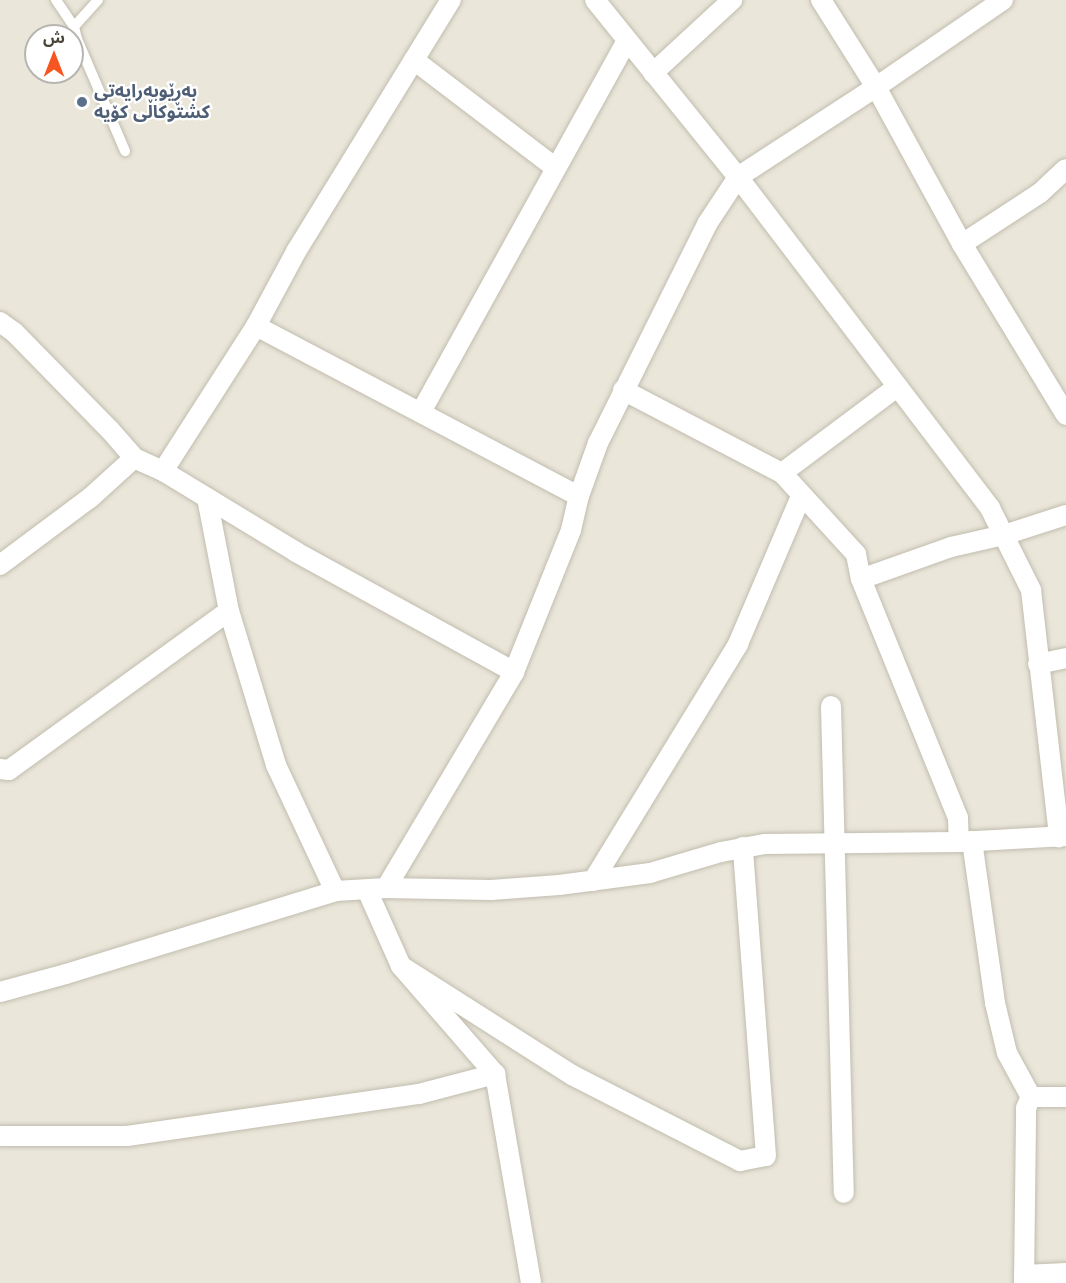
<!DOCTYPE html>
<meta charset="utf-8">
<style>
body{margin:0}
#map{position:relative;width:1066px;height:1283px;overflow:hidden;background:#f6f4ec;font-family:Helvetica,"Noto Sans Arabic",sans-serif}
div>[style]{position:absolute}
.residential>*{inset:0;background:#eae6da}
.roads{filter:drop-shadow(0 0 2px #c1bdae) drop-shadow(0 0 2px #c1bdae)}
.lane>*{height:10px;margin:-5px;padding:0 5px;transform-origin:5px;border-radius:5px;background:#fff}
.street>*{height:20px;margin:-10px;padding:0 10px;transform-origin:10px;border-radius:10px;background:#fff}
.dots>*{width:16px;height:16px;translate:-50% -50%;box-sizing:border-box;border:3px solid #fff;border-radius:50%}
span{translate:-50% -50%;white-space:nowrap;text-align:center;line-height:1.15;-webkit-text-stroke:4.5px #fff;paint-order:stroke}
.service-label{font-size:18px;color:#4e5e75;font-weight:700}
.left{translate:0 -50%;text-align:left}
.north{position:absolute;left:24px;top:24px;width:60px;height:60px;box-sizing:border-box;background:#fff;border:2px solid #b7b5b0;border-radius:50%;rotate:0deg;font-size:16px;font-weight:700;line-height:24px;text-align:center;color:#4a4539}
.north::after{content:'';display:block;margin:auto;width:21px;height:27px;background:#f85620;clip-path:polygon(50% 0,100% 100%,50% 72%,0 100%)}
</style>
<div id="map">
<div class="residential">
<div style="clip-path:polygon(evenodd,0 0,1066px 0,1066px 1283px,0 1283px,0 0,36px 36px,72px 36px,72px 72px,36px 72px,36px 36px)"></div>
</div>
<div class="roads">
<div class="lane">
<div style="left:56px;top:0;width:32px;rotate:56deg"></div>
<div style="left:98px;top:0;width:36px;rotate:132deg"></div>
<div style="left:74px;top:27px;width:12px;rotate:76deg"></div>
<div style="left:77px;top:39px;width:122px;rotate:66.8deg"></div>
</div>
<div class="street">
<div style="left:595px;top:0;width:228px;rotate:51.1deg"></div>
<div style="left:738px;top:177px;width:416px;rotate:52.7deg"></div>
<div style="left:990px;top:508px;width:92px;rotate:63.4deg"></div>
<div style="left:1031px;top:590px;width:249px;rotate:83.5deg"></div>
<div style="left:821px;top:0;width:103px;rotate:57.7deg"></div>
<div style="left:876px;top:87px;width:179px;rotate:61.3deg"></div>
<div style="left:962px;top:244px;width:200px;rotate:58.7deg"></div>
<div style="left:414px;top:60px;width:178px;rotate:37.3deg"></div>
<div style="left:653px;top:73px;width:108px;rotate:-42.7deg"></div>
<div style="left:962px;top:244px;width:93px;rotate:-33.2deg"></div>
<div style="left:1040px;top:193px;width:35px;rotate:-43deg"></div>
<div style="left:0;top:322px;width:17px;rotate:36deg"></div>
<div style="left:14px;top:332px;width:137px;rotate:45.6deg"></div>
<div style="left:110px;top:430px;width:37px;rotate:49deg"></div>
<div style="left:134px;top:458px;width:32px;rotate:24deg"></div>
<div style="left:163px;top:471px;width:156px;rotate:31.3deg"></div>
<div style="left:296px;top:552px;width:249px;rotate:28.8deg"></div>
<div style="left:256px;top:326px;width:365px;rotate:27.8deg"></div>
<div style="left:623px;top:390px;width:179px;rotate:27.6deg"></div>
<div style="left:782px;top:473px;width:110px;rotate:47.6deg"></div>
<div style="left:856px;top:554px;width:25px;rotate:79deg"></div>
<div style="left:861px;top:579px;width:258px;rotate:67.9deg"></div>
<div style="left:958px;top:818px;width:24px;rotate:88deg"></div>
<div style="left:421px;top:412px;width:425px;rotate:-61deg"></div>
<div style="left:163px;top:471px;width:172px;rotate:-57.3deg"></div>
<div style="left:256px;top:326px;width:86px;rotate:-61.7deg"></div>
<div style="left:297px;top:250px;width:294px;rotate:-58.4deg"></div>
<div style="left:782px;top:473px;width:144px;rotate:-36.8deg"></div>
<div style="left:207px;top:498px;width:115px;rotate:79deg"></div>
<div style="left:229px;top:611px;width:161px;rotate:73deg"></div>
<div style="left:276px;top:765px;width:139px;rotate:64.9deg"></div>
<div style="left:0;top:565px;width:112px;rotate:-36.7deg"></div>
<div style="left:90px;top:498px;width:59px;rotate:-42.3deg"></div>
<div style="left:861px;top:579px;width:96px;rotate:-19.6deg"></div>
<div style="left:951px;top:547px;width:54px;rotate:-12.8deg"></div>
<div style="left:1004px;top:535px;width:65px;rotate:-17.9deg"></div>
<div style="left:1038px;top:664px;width:29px;rotate:-12deg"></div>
<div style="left:831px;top:706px;width:487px;rotate:88.5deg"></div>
<div style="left:0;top:769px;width:9px;rotate:6deg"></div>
<div style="left:9px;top:770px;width:271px;rotate:-35.9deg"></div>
<div style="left:972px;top:841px;width:164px;rotate:81.9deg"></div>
<div style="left:995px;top:1003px;width:51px;rotate:76.5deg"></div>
<div style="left:1007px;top:1053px;width:50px;rotate:61.4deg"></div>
<div style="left:593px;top:881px;width:278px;rotate:-58.5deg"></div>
<div style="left:738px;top:644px;width:161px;rotate:-66.9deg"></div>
<div style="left:386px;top:888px;width:251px;rotate:-59.3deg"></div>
<div style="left:514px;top:672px;width:153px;rotate:-68.1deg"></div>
<div style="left:571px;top:530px;width:35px;rotate:-77deg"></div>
<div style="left:579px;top:496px;width:56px;rotate:-70.3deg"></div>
<div style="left:598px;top:443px;width:245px;rotate:-63.5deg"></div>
<div style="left:707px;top:224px;width:56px;rotate:-56.6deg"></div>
<div style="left:738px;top:177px;width:165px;rotate:-33.1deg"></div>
<div style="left:876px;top:87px;width:154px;rotate:-34.4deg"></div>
<div style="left:367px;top:890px;width:83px;rotate:65.9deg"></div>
<div style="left:401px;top:966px;width:143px;rotate:49deg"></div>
<div style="left:495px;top:1074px;width:212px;rotate:80.2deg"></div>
<div style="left:401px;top:966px;width:203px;rotate:32.5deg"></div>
<div style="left:572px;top:1075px;width:189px;rotate:27.1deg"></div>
<div style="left:740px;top:1161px;width:26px;rotate:-11deg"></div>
<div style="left:766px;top:1156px;width:310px;rotate:-94.3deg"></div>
<div style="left:0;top:992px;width:68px;rotate:-15.3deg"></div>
<div style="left:66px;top:974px;width:282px;rotate:-17.1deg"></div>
<div style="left:335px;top:891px;width:51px;rotate:-3.4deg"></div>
<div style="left:386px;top:888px;width:105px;rotate:1.1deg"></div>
<div style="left:491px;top:890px;width:68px;rotate:-4.2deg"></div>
<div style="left:559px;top:885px;width:92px;rotate:-7.5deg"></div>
<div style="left:650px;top:873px;width:74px;rotate:-16.5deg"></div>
<div style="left:721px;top:852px;width:45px;rotate:-10.3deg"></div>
<div style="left:765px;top:844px;width:194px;rotate:-0.6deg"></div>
<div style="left:959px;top:842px;width:107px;rotate:-3.2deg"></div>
<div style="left:0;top:1136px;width:127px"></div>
<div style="left:127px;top:1136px;width:295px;rotate:-8.2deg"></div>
<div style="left:419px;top:1094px;width:79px;rotate:-14.7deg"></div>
<div style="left:1024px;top:1275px;width:42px;rotate:-2.7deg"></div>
<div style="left:1024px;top:1283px;width:175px;rotate:-89.3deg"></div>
<div style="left:1026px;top:1108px;width:12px;rotate:-66deg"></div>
<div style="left:1031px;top:1097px;width:35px"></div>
</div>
</div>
<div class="dots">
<div style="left:82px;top:102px;background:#5c6f8a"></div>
</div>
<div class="service-label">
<span class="left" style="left:94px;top:102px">بەڕێوبەرایەتی<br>کشتوکاڵی کۆیە</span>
</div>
<div class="north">ش</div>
</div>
